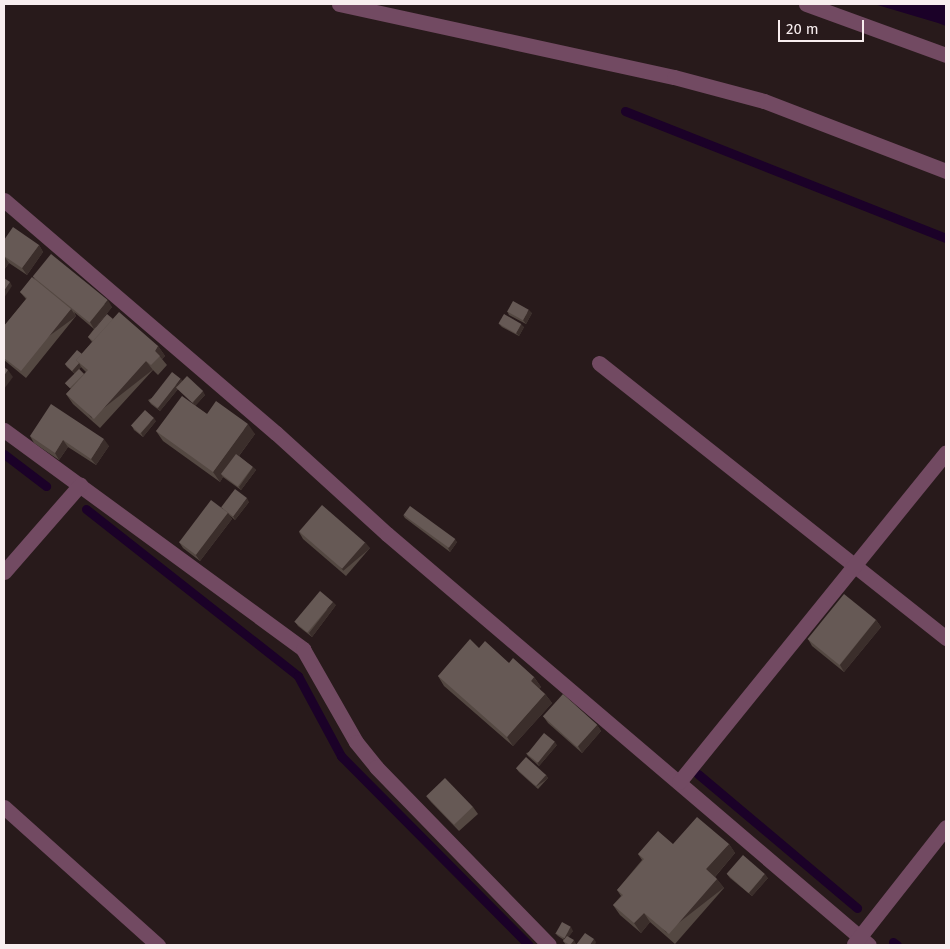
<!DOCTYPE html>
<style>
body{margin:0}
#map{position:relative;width:950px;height:949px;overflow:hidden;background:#281a1b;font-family:"Fira Sans",sans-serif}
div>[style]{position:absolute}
.water>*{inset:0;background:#1b0128}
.stream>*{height:9px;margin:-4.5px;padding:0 4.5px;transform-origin:4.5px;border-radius:4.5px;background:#1b0128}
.minor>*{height:15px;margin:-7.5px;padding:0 7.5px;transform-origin:7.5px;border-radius:7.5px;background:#724a62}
.wall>*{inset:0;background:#544842}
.shaded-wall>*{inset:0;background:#3b2e2b;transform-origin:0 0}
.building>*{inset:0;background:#665955;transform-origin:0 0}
span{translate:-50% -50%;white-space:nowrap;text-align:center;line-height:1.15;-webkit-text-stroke:4px #281a1b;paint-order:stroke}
.frame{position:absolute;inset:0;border:5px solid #f8eeef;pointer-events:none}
.scale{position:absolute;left:778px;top:20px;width:86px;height:22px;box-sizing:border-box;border:2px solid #f8eeef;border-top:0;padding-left:6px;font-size:15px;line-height:18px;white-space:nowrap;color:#f8eeef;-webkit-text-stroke:4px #281a1b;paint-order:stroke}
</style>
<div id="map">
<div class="water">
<div style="clip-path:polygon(874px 4px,946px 4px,946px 26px,938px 23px)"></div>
</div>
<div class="stream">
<div style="left:625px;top:111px;width:345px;rotate:21.6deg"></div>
<div style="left:4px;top:454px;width:53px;rotate:37.3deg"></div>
<div style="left:86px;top:509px;width:270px;rotate:38.2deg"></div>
<div style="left:298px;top:676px;width:91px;rotate:61.7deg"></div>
<div style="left:341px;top:756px;width:267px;rotate:45.2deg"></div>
<div style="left:698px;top:774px;width:208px;rotate:40.1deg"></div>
<div style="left:893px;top:942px;width:5px;rotate:37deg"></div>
</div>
<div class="minor">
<div style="left:339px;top:4px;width:343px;rotate:12.3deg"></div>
<div style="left:674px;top:77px;width:93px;rotate:14.9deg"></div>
<div style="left:764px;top:101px;width:195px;rotate:21deg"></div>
<div style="left:806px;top:4px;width:149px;rotate:20deg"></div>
<div style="left:4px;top:200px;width:358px;rotate:40.6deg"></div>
<div style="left:276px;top:433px;width:150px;rotate:42.3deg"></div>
<div style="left:387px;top:534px;width:633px;rotate:40.45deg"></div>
<div style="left:599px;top:363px;width:443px;rotate:38.4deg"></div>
<div style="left:4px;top:430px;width:371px;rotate:36.2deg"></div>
<div style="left:303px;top:649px;width:107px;rotate:60.3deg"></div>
<div style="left:356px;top:742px;width:32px;rotate:51deg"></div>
<div style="left:376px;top:767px;width:248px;rotate:45.8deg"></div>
<div style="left:4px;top:572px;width:116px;rotate:-48.9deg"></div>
<div style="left:679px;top:782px;width:424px;rotate:-51deg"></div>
<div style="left:4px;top:807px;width:207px;rotate:41.9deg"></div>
<div style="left:854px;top:944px;width:149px;rotate:-51.8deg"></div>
</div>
<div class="wall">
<div style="clip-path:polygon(4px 240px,39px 245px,43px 252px,27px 275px,9px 263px,4px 270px)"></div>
<div style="clip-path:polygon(evenodd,33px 277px,112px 307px,95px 328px,113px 319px,158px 346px,165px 356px,162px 359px,167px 365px,158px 375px,153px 370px,100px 428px,73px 404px,66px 394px,71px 389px,66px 384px,75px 374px,67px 367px,65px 364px,82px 354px,92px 342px,88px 337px,94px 329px,74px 312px,76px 316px,26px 378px,4px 360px,4px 326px,26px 299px,20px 292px,35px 280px,33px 277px,81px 367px,86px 372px,84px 374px,79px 369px,81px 367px)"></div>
<div style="clip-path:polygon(507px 311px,532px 313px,526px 324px,509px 315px)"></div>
<div style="clip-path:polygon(499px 324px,524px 327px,519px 336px,502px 327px)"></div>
<div style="clip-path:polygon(183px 381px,205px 395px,195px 406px,207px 414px,255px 434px,239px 456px,256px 470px,241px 490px,223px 477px,220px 482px,163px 441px,156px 431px,195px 405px,178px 389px,160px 411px,151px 404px,148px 400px)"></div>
<div style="clip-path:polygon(156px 421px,143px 437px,134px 430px,132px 426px)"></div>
<div style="clip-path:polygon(30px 436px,109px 446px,96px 465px,68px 447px,59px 460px,34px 443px)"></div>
<div style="clip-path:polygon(249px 502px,235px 520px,228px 514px,232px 519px,200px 561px,183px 548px,179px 542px,223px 509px,221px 507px)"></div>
<div style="clip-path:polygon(403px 515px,457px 542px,450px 552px,405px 518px)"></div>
<div style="clip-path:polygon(299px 532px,370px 548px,346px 576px,303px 539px)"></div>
<div style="clip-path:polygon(336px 605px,312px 637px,298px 626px,296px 623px)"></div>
<div style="clip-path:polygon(876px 620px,881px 627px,844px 672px,812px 646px,808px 639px)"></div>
<div style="clip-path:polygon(479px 648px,509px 663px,534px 677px,541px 687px,539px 689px,545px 694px,552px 703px,513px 746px,444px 686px,438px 676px)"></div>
<div style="clip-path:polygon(543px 716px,597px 725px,601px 731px,582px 753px,548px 723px)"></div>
<div style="clip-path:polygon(557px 745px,539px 766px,528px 756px,526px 753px)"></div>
<div style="clip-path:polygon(516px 768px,546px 775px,548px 778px,538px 789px,519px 772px)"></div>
<div style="clip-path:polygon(426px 796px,473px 807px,478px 814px,459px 831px,431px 802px)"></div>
<div style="clip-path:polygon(673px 844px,729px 844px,735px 853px,715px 877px,724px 888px,675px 944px,650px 922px,641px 933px,620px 915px,613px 905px,621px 896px,617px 890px,642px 860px,638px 854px)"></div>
<div style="clip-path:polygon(727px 874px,768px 878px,752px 896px,730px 878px)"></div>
<div style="clip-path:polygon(573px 931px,568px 937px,576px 944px,575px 945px,566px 945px,563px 941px,564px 940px,558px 936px,555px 933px)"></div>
</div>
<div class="shaded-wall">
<div style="clip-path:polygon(39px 245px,43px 252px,27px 275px,22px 268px)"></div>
<div style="clip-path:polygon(4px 256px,9px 263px,4px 270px)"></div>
<div style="clip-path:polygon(10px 282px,12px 286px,4px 298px,4px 291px)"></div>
<div style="clip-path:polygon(108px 300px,112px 307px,94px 329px,90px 322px)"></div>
<div style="left:71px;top:309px;width:9px;height:80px;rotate:54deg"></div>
<div style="clip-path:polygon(529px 310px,532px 313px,526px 324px,523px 320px)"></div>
<div style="clip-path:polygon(521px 324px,524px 327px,519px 336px,516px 333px)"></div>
<div style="clip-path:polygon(158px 346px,165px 356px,162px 359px,155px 351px)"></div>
<div style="left:146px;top:361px;width:11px;height:78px;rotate:52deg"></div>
<div style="clip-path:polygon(79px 363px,81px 367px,75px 374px,72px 371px)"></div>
<div style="clip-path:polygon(8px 370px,13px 377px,4px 389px,4px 376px)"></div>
<div style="clip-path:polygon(181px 379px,184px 382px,176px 387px,178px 389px,160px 411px,157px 408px)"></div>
<div style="clip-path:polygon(203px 391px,205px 395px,195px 406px,193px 402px)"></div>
<div style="clip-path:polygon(154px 418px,156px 421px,143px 437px,141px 433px)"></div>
<div style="clip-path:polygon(248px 424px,255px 434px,224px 476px,221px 474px,223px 477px,220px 482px,213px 472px)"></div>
<div style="clip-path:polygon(104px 439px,109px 446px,96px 465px,91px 459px)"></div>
<div style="clip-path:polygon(63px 440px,68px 447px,59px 460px,55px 453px)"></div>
<div style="clip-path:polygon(253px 467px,256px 470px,241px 490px,239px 487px)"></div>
<div style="clip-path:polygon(247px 498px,249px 502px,235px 520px,233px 516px)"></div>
<div style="clip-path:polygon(228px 513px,232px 519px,200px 561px,195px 554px)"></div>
<div style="clip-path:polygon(455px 539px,457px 542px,450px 552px,448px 548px)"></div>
<div style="left:365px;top:542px;width:8px;height:35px;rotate:50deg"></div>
<div style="clip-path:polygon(333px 602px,336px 605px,312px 637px,309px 633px)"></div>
<div style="clip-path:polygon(876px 620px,881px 627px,844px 672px,840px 665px)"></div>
<div style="clip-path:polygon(534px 677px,541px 687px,538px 691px,531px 681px)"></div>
<div style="clip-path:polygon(545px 694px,552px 703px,513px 746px,507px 737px)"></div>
<div style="clip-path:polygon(597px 725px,601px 731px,582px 753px,578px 746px)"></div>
<div style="clip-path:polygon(555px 742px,557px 745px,539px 766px,537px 762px)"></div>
<div style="left:546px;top:775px;width:4px;height:15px;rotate:56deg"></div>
<div style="clip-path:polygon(729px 844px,735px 853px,713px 879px,706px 869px)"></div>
<div style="clip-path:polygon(765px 874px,768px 878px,752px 896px,749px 893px)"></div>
<div style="left:717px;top:879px;width:11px;height:73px;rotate:52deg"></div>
<div style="clip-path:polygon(644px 913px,650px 922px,641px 933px,634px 923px)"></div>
<div style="clip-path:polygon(571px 927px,573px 931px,566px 941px,563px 938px)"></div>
<div style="clip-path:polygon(594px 939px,596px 942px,595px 945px,590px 945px)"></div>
<div style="clip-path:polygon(574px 940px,576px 944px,575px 945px,570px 945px)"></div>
</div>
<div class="building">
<div style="clip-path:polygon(13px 227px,39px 245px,22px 268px,4px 256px,4px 257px,4px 240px)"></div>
<div style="left:51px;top:254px;width:73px;height:29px;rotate:39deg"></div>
<div style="clip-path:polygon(32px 277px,71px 309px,21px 371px,4px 358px,4px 326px,27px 298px,20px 292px)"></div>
<div style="clip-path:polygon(4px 278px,10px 282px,4px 291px)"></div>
<div style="left:513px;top:301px;width:18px;height:12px;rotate:29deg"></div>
<div style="clip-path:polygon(119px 312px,158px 346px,155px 351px,160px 356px,151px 365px,146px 361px,94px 419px,66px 394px,88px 370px,76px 360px)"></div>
<div style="clip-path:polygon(107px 314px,113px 319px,93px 341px,88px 337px)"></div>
<div style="left:504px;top:314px;width:20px;height:11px;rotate:30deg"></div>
<div style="clip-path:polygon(77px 350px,82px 354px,76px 360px,79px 363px,72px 371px,65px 364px)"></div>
<div style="clip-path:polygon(4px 367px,8px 370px,4px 376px)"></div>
<div style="left:79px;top:369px;width:7px;height:20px;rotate:45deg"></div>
<div style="left:172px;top:372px;width:11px;height:37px;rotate:38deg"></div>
<div style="left:187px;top:376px;width:22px;height:16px;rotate:43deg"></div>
<div style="clip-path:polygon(182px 396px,207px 414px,216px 401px,248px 424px,213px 472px,156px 431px)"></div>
<div style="clip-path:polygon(51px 404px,104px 439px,91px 459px,63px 440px,55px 453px,30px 436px)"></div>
<div style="left:145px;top:410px;width:12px;height:21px;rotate:42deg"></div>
<div style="left:236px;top:454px;width:21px;height:25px;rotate:37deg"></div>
<div style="left:235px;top:489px;width:15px;height:23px;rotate:37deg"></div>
<div style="left:211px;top:500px;width:21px;height:53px;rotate:37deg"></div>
<div style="left:322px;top:505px;width:57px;height:35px;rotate:41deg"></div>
<div style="left:410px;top:506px;width:56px;height:11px;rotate:36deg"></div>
<div style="left:320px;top:591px;width:17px;height:40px;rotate:40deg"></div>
<div style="left:844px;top:594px;width:41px;height:58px;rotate:39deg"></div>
<div style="clip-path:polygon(470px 639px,479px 648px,485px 641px,509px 663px,513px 658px,534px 677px,531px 681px,545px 694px,507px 737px,438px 676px)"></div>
<div style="left:563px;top:694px;width:46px;height:30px;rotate:42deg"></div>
<div style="left:544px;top:733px;width:14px;height:27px;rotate:39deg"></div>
<div style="left:526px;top:757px;width:27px;height:15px;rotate:42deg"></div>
<div style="left:445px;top:778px;width:40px;height:26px;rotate:46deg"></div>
<div style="clip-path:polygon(697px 817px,729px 844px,706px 869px,717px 879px,669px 934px,644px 913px,634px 923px,613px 905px,623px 895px,617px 890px,644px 859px,638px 854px,658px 831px,673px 844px)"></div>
<div style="left:743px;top:855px;width:29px;height:25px;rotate:41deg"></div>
<div style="left:562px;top:922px;width:10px;height:13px;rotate:29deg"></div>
<div style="clip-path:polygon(585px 933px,594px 939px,590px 945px,576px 945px)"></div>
<div style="clip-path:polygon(567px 936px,574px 940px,570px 945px,563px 941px)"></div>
</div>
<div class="frame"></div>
<div class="scale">20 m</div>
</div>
